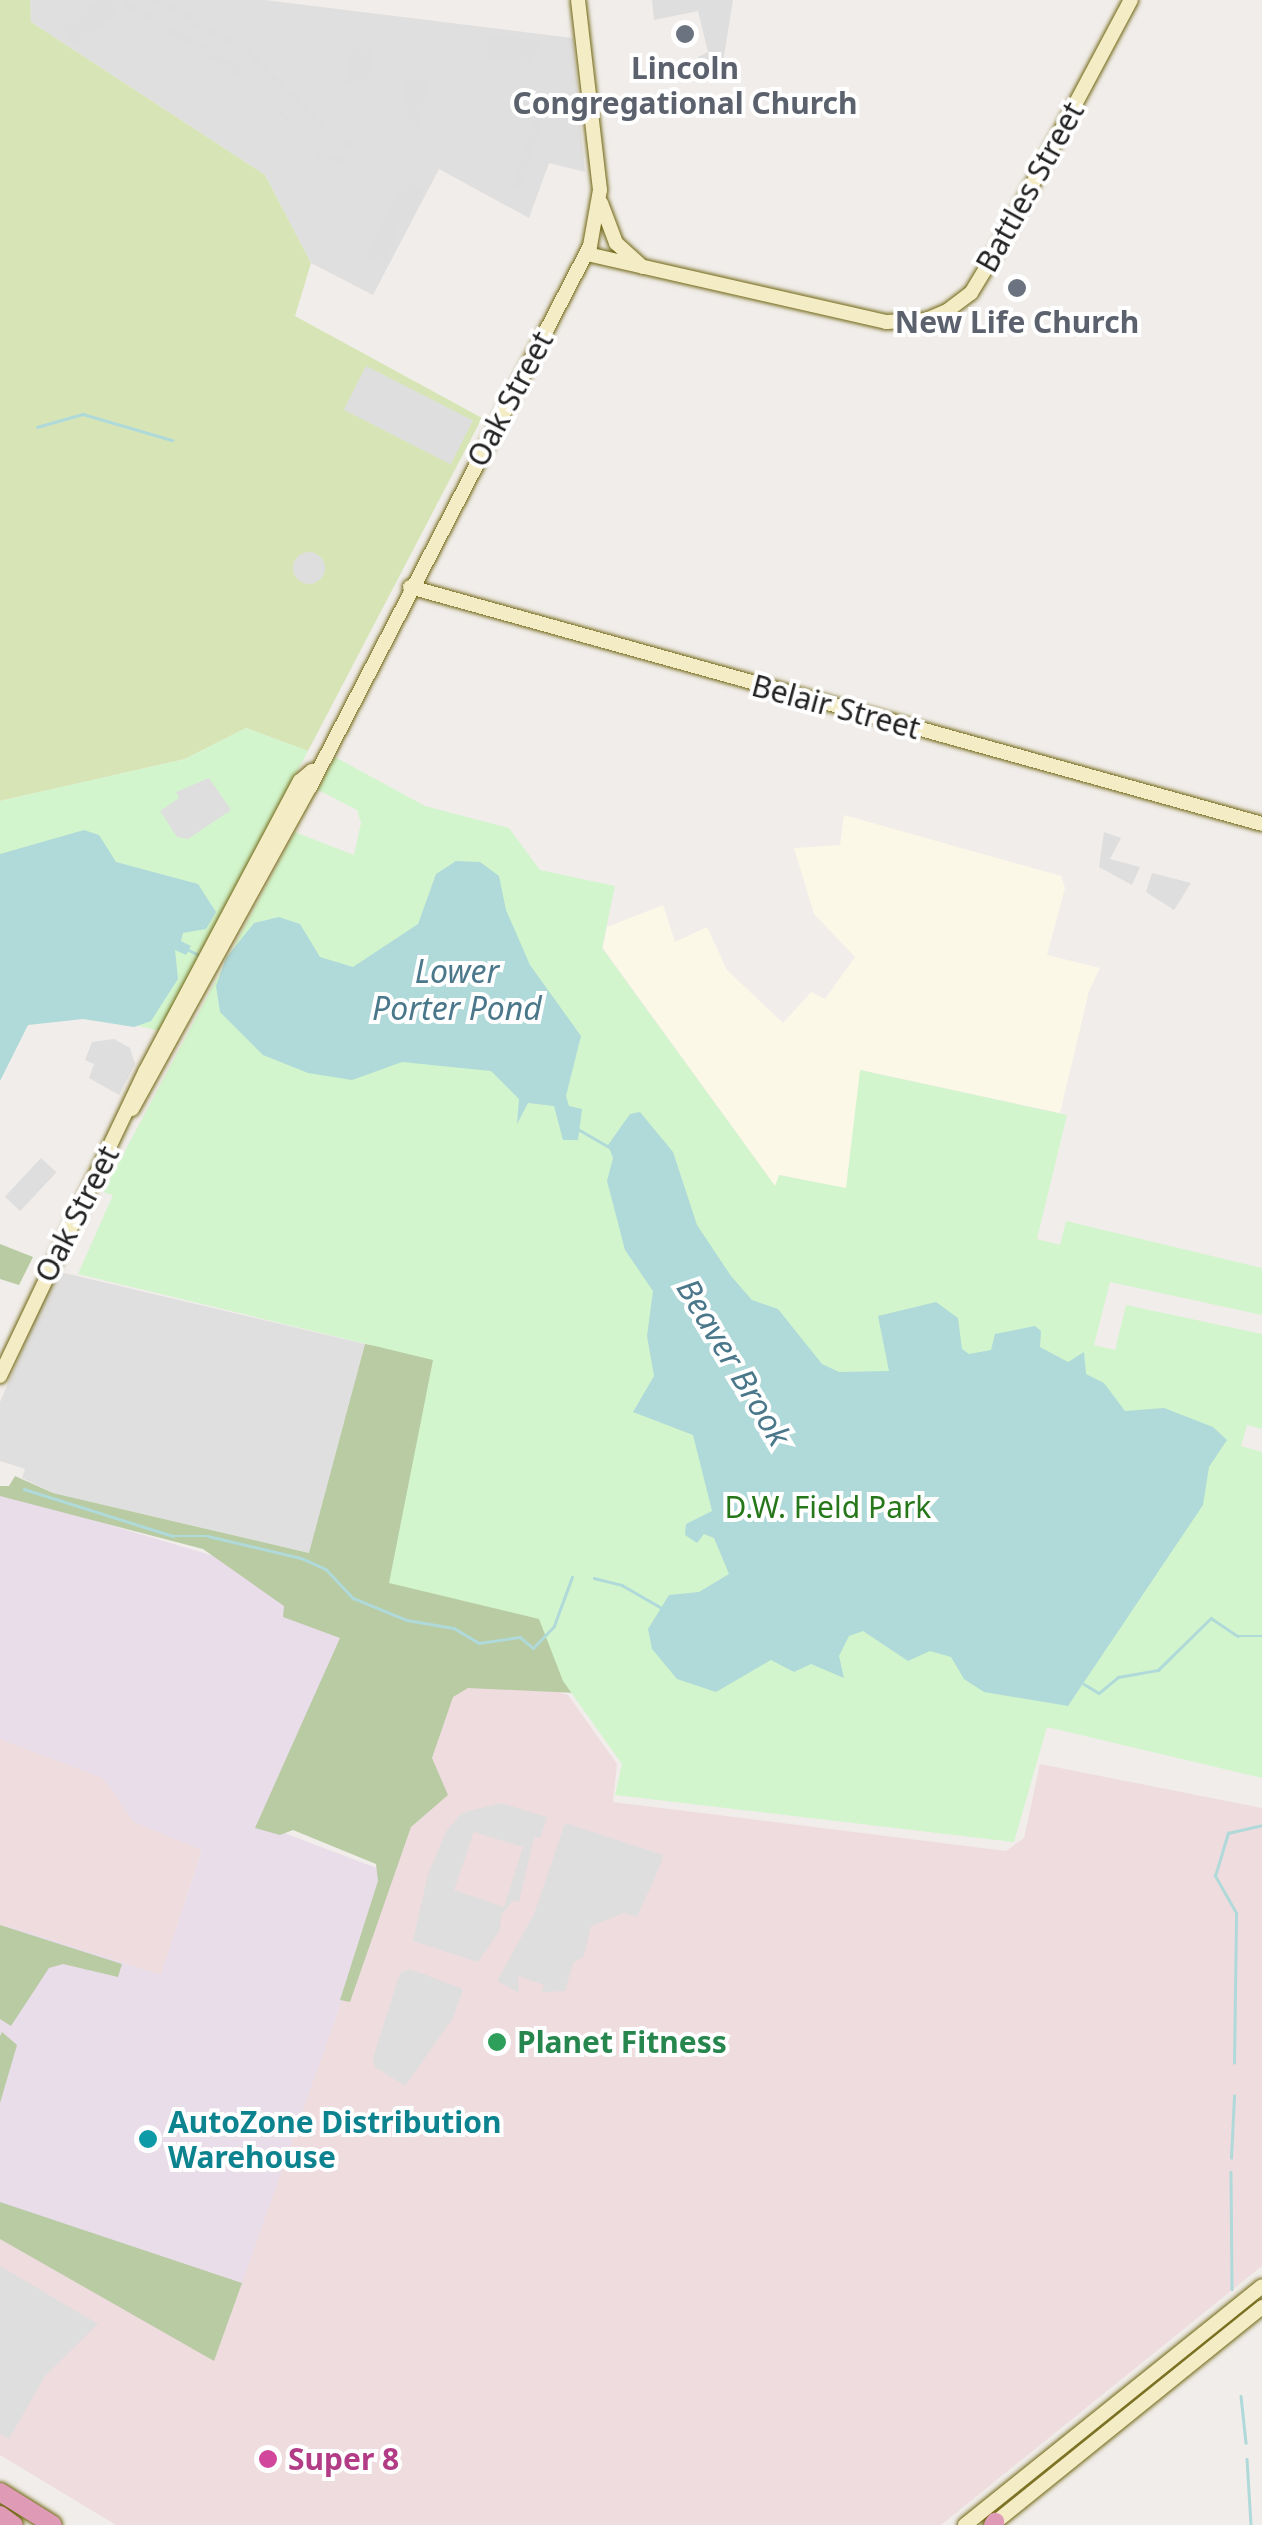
<!DOCTYPE html>
<style>
body{margin:0}
#map{position:relative;width:1262px;height:2525px;overflow:hidden;background:#f1edea;font-family:"Noto Sans",sans-serif}
div>[style]{position:absolute}
.residential>*{inset:0;background:#e0dfdf}
.commercial>*{inset:0;background:#efdcdf}
.industrial>*{inset:0;background:#e9dde9}
.education>*{inset:0;background:#fcf8e8}
.grass>*{inset:0;background:#d7e5b6}
.forest>*{inset:0;background:#b8cba3}
.park>*{inset:0;background:#d3f5cd}
.parking>*{inset:0;background:#dedede;transform-origin:0 0}
.round{border-radius:50%}
.water>*{inset:0;background:#b0d9d9}
.stream>*{height:2.5px;margin:-1.25px;padding:0 1.25px;transform-origin:1.25px;border-radius:1.25px;background:#b0d9d9}
.roads{filter:drop-shadow(0 0 2px #706612) drop-shadow(0 0 2px #706612)}
.secondary>*{height:14px;margin:-7px;padding:0 7px;transform-origin:7px;border-radius:7px;background:#f4ecc5}
.highway>*{height:18px;margin:-9px;padding:0 9px;transform-origin:9px;border-radius:9px;background:#df9bb6}
.dots>*{width:28px;height:28px;translate:-50% -50%;box-sizing:border-box;border:5px solid #fff;border-radius:50%}
span{translate:-50% -50%;white-space:nowrap;text-align:center;line-height:1.15;-webkit-text-stroke:8px #fff;paint-order:stroke}
.worship-label{font-size:30px;color:#5b616d;font-weight:700}
.street-label{font-size:30px;color:#222}
.park-label{font-size:30px;color:#257719}
.leisure-label{font-size:30px;color:#27864d;font-weight:700}
.left{translate:0 -50%;text-align:left}
.culture-label{font-size:30px;color:#0d838f;font-weight:700}
.hotel-label{font-size:30px;color:#b23c85;font-weight:700}
.water-label{font-size:32px;color:#4a778a;font-style:italic}
</style>
<div id="map">
<div class="residential">
<div style="clip-path:polygon(30px 0,265px 0,573px 38px,585px 172px,549px 163px,529px 218px,439px 169px,373px 295px,311px 263px,265px 175px,31px 22px)"></div>
<div style="clip-path:polygon(56px 1271px,365px 1344px,310px 1553px,53px 1493px,22px 1478px,25px 1469px,0 1461px,0 1402px)"></div>
</div>
<div class="commercial">
<div style="clip-path:polygon(462px 1661px,568px 1695px,617px 1764px,613px 1802px,1006px 1851px,1024px 1838px,1040px 1764px,1262px 1808px,1262px 2266px,941px 2525px,116px 2525px,0 2455px,0 2205px,242px 2282px)"></div>
<div style="clip-path:polygon(0 1739px,103px 1778px,134px 1822px,202px 1850px,161px 1975px,8px 1927px,0 1952px)"></div>
</div>
<div class="industrial">
<div style="clip-path:polygon(0 1492px,237px 1563px,343px 1635px,263px 1825px,387px 1872px,242px 2283px,0 2205px,0 1952px,8px 1926px,161px 1975px,202px 1850px,134px 1822px,103px 1778px,0 1739px)"></div>
</div>
<div class="education">
<div style="clip-path:polygon(844px 815px,1061px 876px,1065px 888px,1047px 955px,1100px 968px,1089px 991px,1060px 1113px,861px 1070px,847px 1189px,780px 1175px,776px 1187px,603px 948px,607px 927px,663px 905px,675px 942px,707px 927px,727px 970px,783px 1023px,811px 992px,825px 999px,855px 957px,814px 914px,794px 848px,840px 845px)"></div>
</div>
<div class="grass">
<div style="clip-path:polygon(0 0,30px 0,31px 22px,265px 175px,311px 263px,295px 316px,482px 418px,308px 751px,246px 728px,185px 759px,0 801px)"></div>
</div>
<div class="forest">
<div style="clip-path:polygon(0 1244px,33px 1257px,19px 1285px,0 1279px)"></div>
<div style="clip-path:polygon(365px 1344px,439px 1356px,576px 1693px,468px 1688px,453px 1697px,432px 1758px,448px 1795px,411px 1827px,350px 2002px,340px 2000px,378px 1881px,376px 1864px,293px 1830px,280px 1835px,255px 1828px,340px 1638px,283px 1617px,284px 1606px,203px 1549px,0 1496px,0 1486px,9px 1486px,15px 1476px,53px 1493px,309px 1553px)"></div>
<div style="clip-path:polygon(0 1925px,122px 1964px,118px 1977px,63px 1964px,49px 1968px,11px 2026px,0 2019px)"></div>
<div style="clip-path:polygon(2px 2032px,17px 2045px,0 2103px,0 2036px)"></div>
<div style="clip-path:polygon(0 2202px,242px 2283px,214px 2361px,0 2239px)"></div>
</div>
<div class="park">
<div style="clip-path:polygon(246px 728px,308px 751px,160px 1031px,0 994px,0 801px,185px 759px)"></div>
<div style="clip-path:polygon(335px 757px,425px 806px,509px 828px,540px 870px,615px 886px,602px 948px,775px 1186px,779px 1175px,846px 1188px,860px 1070px,1067px 1115px,1037px 1239px,1060px 1245px,1066px 1221px,1262px 1268px,1262px 1315px,1110px 1282px,1094px 1345px,1115px 1350px,1126px 1305px,1262px 1334px,1262px 1429px,1247px 1425px,1241px 1446px,1262px 1452px,1262px 1778px,1047px 1727px,1014px 1842px,615px 1795px,622px 1764px,563px 1681px,539px 1619px,389px 1583px,433px 1360px,78px 1274px,113px 1195px,103px 1192px,295px 832px,354px 855px,361px 823px,357px 810px,318px 790px)"></div>
</div>
<div class="parking">
<div style="clip-path:polygon(97px 0,109px 0,120px 11px,75px 46px,62px 28px)"></div>
<div style="clip-path:polygon(126px 0,237px 64px,325px 153px,359px 163px,360px 169px,320px 158px,253px 85px,122px 5px)"></div>
<div style="clip-path:polygon(151px 0,164px 0,249px 49px,334px 136px,360px 144px,359px 151px,331px 143px,244px 54px)"></div>
<div style="clip-path:polygon(652px 0,733px 0,721px 74px,695px 68px,698px 57px,708px 52px,698px 11px,654px 20px)"></div>
<div style="clip-path:polygon(489px 35px,540px 40px,539px 49px,532px 63px,487px 59px)"></div>
<div style="left:353px;top:47px;width:21px;height:38px;rotate:11deg"></div>
<div style="clip-path:polygon(407px 78px,429px 82px,417px 133px,400px 115px)"></div>
<div style="left:541px;top:97px;width:9px;height:96px;rotate:18deg"></div>
<div style="clip-path:polygon(405px 180px,425px 190px,409px 222px,401px 219px,386px 266px,366px 255px)"></div>
<div style="left:366px;top:366px;width:120px;height:49px;rotate:27deg"></div>
<div class="round" style="left:293px;top:552px;width:32px;height:32px"></div>
<div style="clip-path:polygon(209px 778px,231px 810px,188px 839px,177px 837px,160px 811px,179px 798px,176px 792px)"></div>
<div style="clip-path:polygon(1104px 832px,1121px 838px,1110px 859px,1140px 867px,1132px 885px,1099px 867px)"></div>
<div style="clip-path:polygon(1152px 873px,1191px 883px,1174px 910px,1146px 892px)"></div>
<div style="clip-path:polygon(114px 1039px,130px 1048px,135px 1064px,119px 1095px,89px 1078px,94px 1064px,85px 1060px,92px 1042px)"></div>
<div style="left:41px;top:1158px;width:21px;height:53px;rotate:43deg"></div>
<div style="clip-path:polygon(evenodd,501px 1803px,547px 1817px,540px 1838px,534px 1837px,519px 1902px,513px 1900px,501px 1915px,500px 1930px,478px 1962px,413px 1941px,428px 1874px,447px 1830px,462px 1813px,501px 1803px,474px 1832px,523px 1847px,504px 1907px,454px 1890px,474px 1832px)"></div>
<div style="clip-path:polygon(565px 1823px,663px 1855px,662px 1861px,637px 1917px,624px 1913px,591px 1926px,584px 1956px,573px 1963px,565px 1991px,542px 1992px,544px 1985px,518px 1976px,519px 1993px,497px 1981px,534px 1914px)"></div>
<div style="clip-path:polygon(410px 1969px,463px 1989px,453px 2018px,405px 2086px,375px 2067px,373px 2058px,400px 1973px)"></div>
<div style="clip-path:polygon(0 2266px,98px 2324px,45px 2376px,9px 2439px,0 2434px)"></div>
</div>
<div class="water">
<div style="clip-path:polygon(84px 830px,99px 835px,116px 862px,198px 884px,216px 912px,206px 929px,183px 933px,181px 941px,191px 946px,186px 955px,175px 950px,178px 979px,151px 1021px,134px 1027px,83px 1019px,28px 1025px,0 1081px,0 854px)"></div>
<div style="clip-path:polygon(456px 861px,480px 862px,499px 876px,506px 910px,530px 965px,581px 1036px,566px 1096px,569px 1106px,582px 1109px,578px 1140px,563px 1140px,554px 1106px,528px 1103px,517px 1124px,519px 1099px,491px 1071px,402px 1062px,352px 1080px,308px 1073px,263px 1055px,220px 1012px,216px 986px,226px 958px,254px 923px,279px 917px,300px 924px,320px 957px,353px 967px,418px 924px,436px 874px)"></div>
<div style="clip-path:polygon(640px 1112px,673px 1152px,697px 1225px,731px 1276px,752px 1300px,778px 1309px,822px 1364px,839px 1372px,889px 1371px,878px 1316px,936px 1302px,958px 1318px,962px 1349px,969px 1354px,991px 1350px,995px 1334px,1035px 1326px,1041px 1331px,1040px 1347px,1068px 1362px,1084px 1352px,1086px 1374px,1104px 1383px,1125px 1411px,1164px 1408px,1213px 1427px,1227px 1440px,1209px 1467px,1203px 1505px,1068px 1706px,984px 1692px,964px 1679px,951px 1657px,930px 1651px,908px 1661px,863px 1631px,849px 1636px,839px 1656px,844px 1678px,811px 1664px,794px 1672px,771px 1660px,716px 1692px,677px 1679px,652px 1649px,648px 1629px,669px 1595px,699px 1592px,729px 1574px,714px 1538px,704px 1534px,697px 1543px,685px 1535px,686px 1524px,712px 1511px,693px 1435px,633px 1412px,654px 1376px,647px 1336px,653px 1291px,625px 1250px,607px 1181px,613px 1158px,608px 1145px,630px 1114px)"></div>
</div>
<div class="stream">
<div style="left:37px;top:427px;width:48px;rotate:-15.8deg"></div>
<div style="left:83px;top:414px;width:93px;rotate:16.3deg"></div>
<div style="left:189px;top:950px;width:9px;rotate:27deg"></div>
<div style="left:578px;top:1129px;width:36px;rotate:30deg"></div>
<div style="left:24px;top:1489px;width:156px;rotate:17.5deg"></div>
<div style="left:173px;top:1536px;width:35px"></div>
<div style="left:208px;top:1536px;width:96px;rotate:13.3deg"></div>
<div style="left:301px;top:1558px;width:27px;rotate:24deg"></div>
<div style="left:326px;top:1569px;width:40px;rotate:47deg"></div>
<div style="left:353px;top:1598px;width:58px;rotate:22.2deg"></div>
<div style="left:407px;top:1620px;width:48px;rotate:9.7deg"></div>
<div style="left:454px;top:1628px;width:29px;rotate:31deg"></div>
<div style="left:479px;top:1643px;width:41px;rotate:-8.3deg"></div>
<div style="left:520px;top:1637px;width:17px;rotate:40deg"></div>
<div style="left:533px;top:1648px;width:30px;rotate:-46deg"></div>
<div style="left:554px;top:1626px;width:52px;rotate:-69.8deg"></div>
<div style="left:594px;top:1578px;width:29px;rotate:14deg"></div>
<div style="left:622px;top:1585px;width:44px;rotate:30.1deg"></div>
<div style="left:1084px;top:1684px;width:17px;rotate:31deg"></div>
<div style="left:1099px;top:1693px;width:25px;rotate:-40deg"></div>
<div style="left:1118px;top:1677px;width:41px;rotate:-9.9deg"></div>
<div style="left:1158px;top:1670px;width:74px;rotate:-44.5deg"></div>
<div style="left:1211px;top:1618px;width:32px;rotate:34deg"></div>
<div style="left:1238px;top:1636px;width:24px"></div>
<div style="left:1234px;top:2063px;width:150px;rotate:-89.2deg"></div>
<div style="left:1236px;top:1913px;width:43px;rotate:-119.6deg"></div>
<div style="left:1215px;top:1876px;width:45px;rotate:-73.2deg"></div>
<div style="left:1228px;top:1833px;width:35px;rotate:-13deg"></div>
<div style="left:1231px;top:2158px;width:62px;rotate:-87.2deg"></div>
<div style="left:1231px;top:2172px;width:117px;rotate:89.5deg"></div>
<div style="left:1241px;top:2396px;width:47px;rotate:83.9deg"></div>
<div style="left:1247px;top:2459px;width:66px;rotate:86.5deg"></div>
</div>
<div class="roads">
<div class="secondary">
<div style="left:601px;top:203px;width:43px;rotate:69.4deg"></div>
<div style="left:616px;top:243px;width:36px;rotate:42deg"></div>
<div style="left:587px;top:254px;width:307px;rotate:12.8deg"></div>
<div style="left:886px;top:322px;width:40px;rotate:-2.9deg"></div>
<div style="left:926px;top:320px;width:23px;rotate:-23deg"></div>
<div style="left:947px;top:311px;width:30px;rotate:-37deg"></div>
<div style="left:971px;top:293px;width:56px;rotate:-58.9deg"></div>
<div style="left:1000px;top:245px;width:278px;rotate:-61.9deg"></div>
<div style="left:410px;top:587px;width:884px;rotate:15.54deg"></div>
<div style="left:132px;top:1109px;width:368px;rotate:-61.1deg"></div>
<div style="left:310px;top:787px;width:609px;rotate:-62.64deg"></div>
<div style="left:590px;top:246px;width:57px;rotate:-79.9deg"></div>
<div style="left:600px;top:190px;width:191px;rotate:-96.6deg"></div>
<div style="left:0;top:1376px;width:337px;rotate:-64.5deg"></div>
<div style="left:145px;top:1072px;width:330px;rotate:-62deg"></div>
<div style="left:300px;top:781px;width:16px;rotate:-40deg"></div>
<div style="left:965px;top:2525px;width:381px;rotate:-38.8deg"></div>
<div style="left:992px;top:2525px;width:347px;rotate:-38.9deg"></div>
</div>
<div class="highway">
<div style="left:0;top:2492px;width:62px;rotate:31.9deg"></div>
<div style="left:0;top:2515px;width:17px;rotate:36deg"></div>
<div style="left:993px;top:2525px;width:4px;rotate:-56deg"></div>
</div>
</div>
<div class="dots">
<div style="left:685px;top:34px;background:#6b7280"></div>
<div style="left:1017px;top:288px;background:#6b7280"></div>
<div style="left:497px;top:2042px;background:#2e9e5b"></div>
<div style="left:148px;top:2139px;background:#0f9aa8"></div>
<div style="left:268px;top:2459px;background:#d1479c"></div>
</div>
<div class="worship-label">
<span style="left:685px;top:85px">Lincoln<br>Congregational Church</span>
<span style="left:1017px;top:322px">New Life Church</span>
</div>
<div class="street-label">
<span style="left:1030px;top:187px;rotate:-61deg">Battles Street</span>
<span style="left:510px;top:399px;rotate:-62deg">Oak Street</span>
<span style="left:836px;top:707px;rotate:15deg">Belair Street</span>
<span style="left:77px;top:1214px;rotate:-63deg">Oak Street</span>
</div>
<div class="park-label">
<span style="left:828px;top:1507px">D.W. Field Park</span>
</div>
<div class="leisure-label">
<span class="left" style="left:517px;top:2042px">Planet Fitness</span>
</div>
<div class="culture-label">
<span class="left" style="left:168px;top:2139px">AutoZone Distribution<br>Warehouse</span>
</div>
<div class="hotel-label">
<span class="left" style="left:288px;top:2459px">Super 8</span>
</div>
<div class="water-label">
<span style="left:457px;top:990px">Lower<br>Porter Pond</span>
<span style="left:734px;top:1362px;rotate:59deg">Beaver Brook</span>
</div>
</div>
